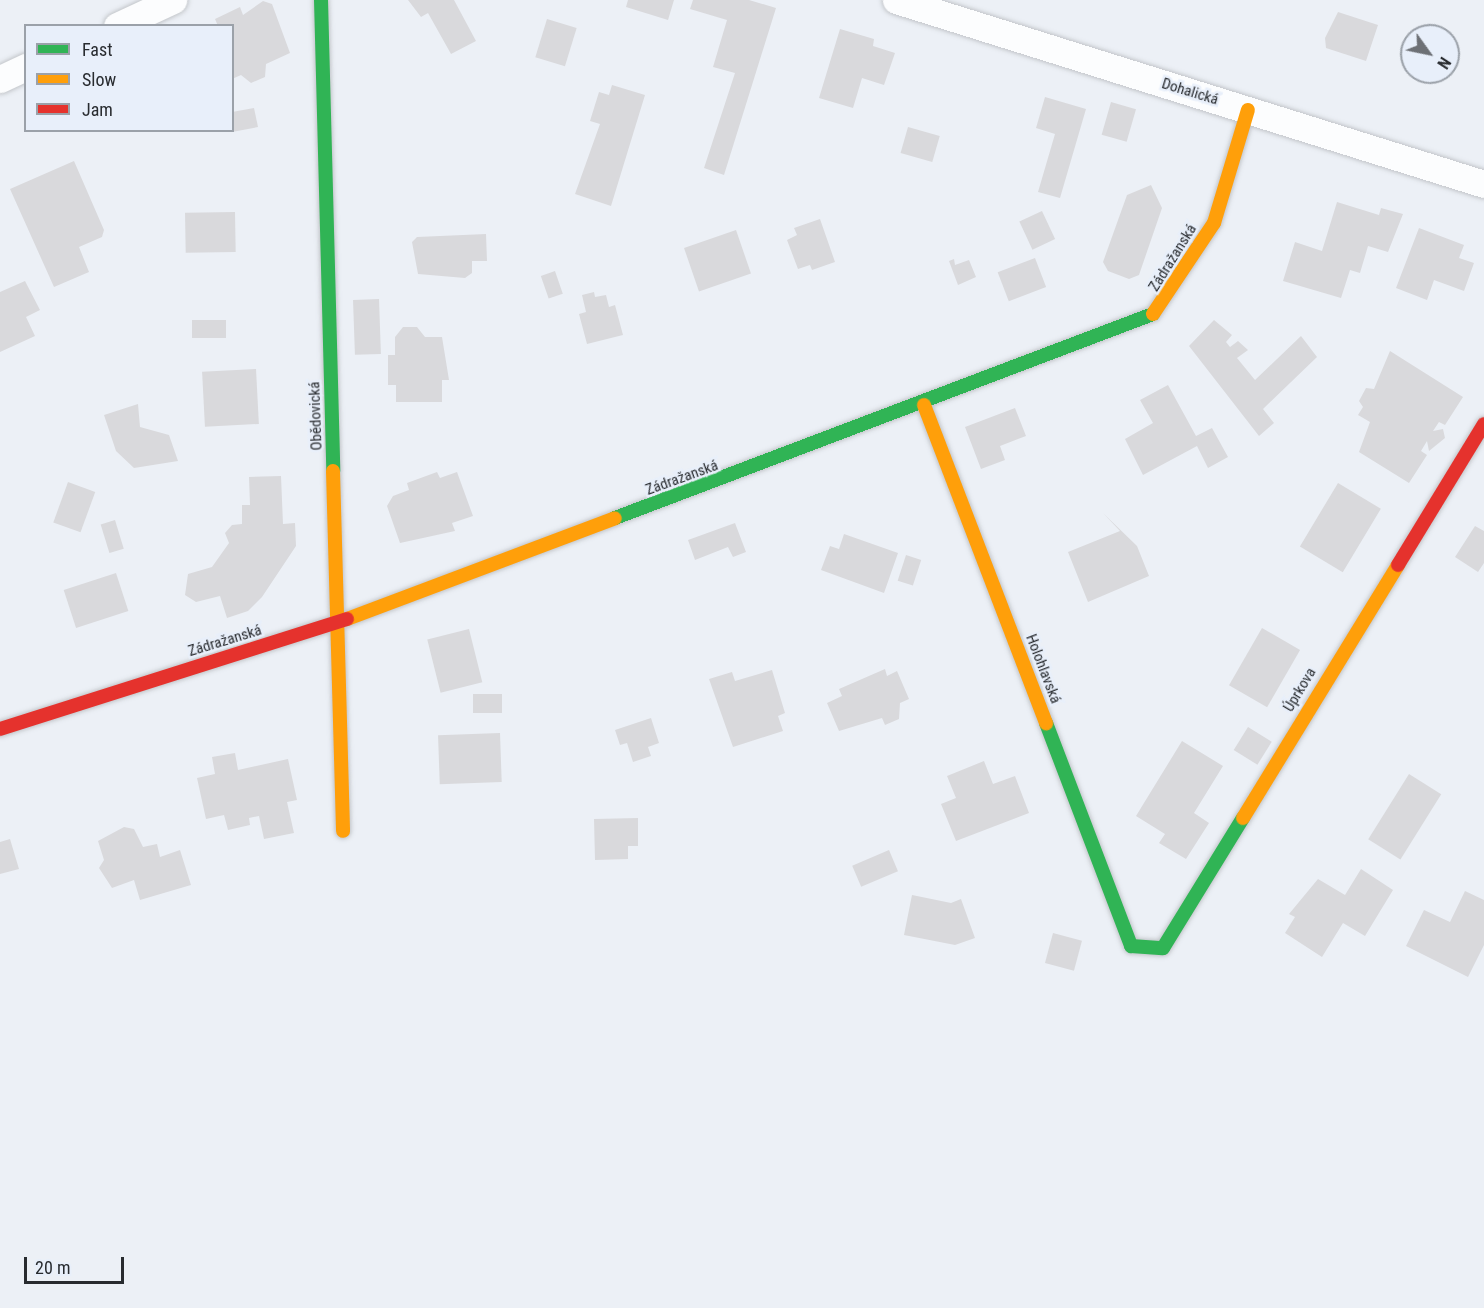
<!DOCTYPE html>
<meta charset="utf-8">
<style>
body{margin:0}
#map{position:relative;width:1484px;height:1308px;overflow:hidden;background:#ecf0f6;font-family:"Roboto Condensed",sans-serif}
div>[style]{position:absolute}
.building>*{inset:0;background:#d9d9dc;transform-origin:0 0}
.roads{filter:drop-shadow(0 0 2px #c3c6ca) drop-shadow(0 0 2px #c3c6ca)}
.street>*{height:27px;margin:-13.5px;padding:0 13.5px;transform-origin:13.5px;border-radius:13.5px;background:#fcfdfe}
.fast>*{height:14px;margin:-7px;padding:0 7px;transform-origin:7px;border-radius:7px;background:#30b455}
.slow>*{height:14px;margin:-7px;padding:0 7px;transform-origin:7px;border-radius:7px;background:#ff9f0a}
.jam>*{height:14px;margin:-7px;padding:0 7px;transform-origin:7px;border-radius:7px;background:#e5322d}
span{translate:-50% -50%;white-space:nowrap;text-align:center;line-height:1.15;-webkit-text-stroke:5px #e8effa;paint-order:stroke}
.street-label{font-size:15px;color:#282b2f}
.legend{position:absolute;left:24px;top:24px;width:210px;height:108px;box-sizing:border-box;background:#e8effa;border:2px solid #9ba1a9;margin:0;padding:8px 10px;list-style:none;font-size:18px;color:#282b2f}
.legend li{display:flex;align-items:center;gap:12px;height:30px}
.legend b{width:30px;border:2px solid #9ba1a9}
.north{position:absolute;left:1400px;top:24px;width:60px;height:60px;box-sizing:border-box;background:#e8effa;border:2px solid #9ba1a9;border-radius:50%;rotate:123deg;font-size:16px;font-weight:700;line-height:24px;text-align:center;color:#282b2f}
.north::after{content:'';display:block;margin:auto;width:21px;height:27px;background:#6d7075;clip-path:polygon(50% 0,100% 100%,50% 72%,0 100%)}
.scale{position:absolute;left:24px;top:1257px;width:100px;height:27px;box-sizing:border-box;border:3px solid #282b2f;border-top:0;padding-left:8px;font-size:18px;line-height:21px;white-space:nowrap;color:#282b2f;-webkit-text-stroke:4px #e8effa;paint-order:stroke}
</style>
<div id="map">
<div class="building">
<div style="clip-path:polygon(408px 0,454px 0,476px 41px,451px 54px,428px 13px,421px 17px)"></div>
<div style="clip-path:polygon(628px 0,674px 0,668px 20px,626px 7px)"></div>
<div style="clip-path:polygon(693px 0,749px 0,776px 8px,724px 175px,704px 168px,735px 73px,713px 67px,727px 20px,690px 9px)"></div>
<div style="clip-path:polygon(263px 1px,272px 4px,290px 53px,266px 64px,265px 77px,251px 83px,241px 75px,232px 79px,232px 26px,218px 26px,215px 19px,240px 7px,243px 15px)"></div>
<div style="clip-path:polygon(1338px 12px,1378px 25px,1366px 61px,1326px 48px,1325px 38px)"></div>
<div style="left:547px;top:19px;width:31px;height:40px;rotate:17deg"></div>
<div style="clip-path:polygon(840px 29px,874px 39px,873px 46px,895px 53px,884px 85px,862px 78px,853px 108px,819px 98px)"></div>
<div style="clip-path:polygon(612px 85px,645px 95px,611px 206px,575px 194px,600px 124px,590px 121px,599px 92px,609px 95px)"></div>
<div style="clip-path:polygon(1045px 97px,1086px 109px,1060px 198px,1038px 192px,1055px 134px,1036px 128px)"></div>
<div style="left:1111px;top:102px;width:26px;height:34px;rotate:16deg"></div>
<div style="clip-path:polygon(254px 108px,258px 127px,232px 132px,232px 112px)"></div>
<div style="left:908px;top:127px;width:33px;height:27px;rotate:16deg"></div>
<div style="clip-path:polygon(74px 161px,104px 230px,102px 237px,79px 247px,89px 272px,54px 287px,10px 189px)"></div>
<div style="clip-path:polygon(1151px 185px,1162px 208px,1139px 275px,1129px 279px,1108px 271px,1103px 262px,1127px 195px)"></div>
<div style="clip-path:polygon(1337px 202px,1379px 215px,1381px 208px,1403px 214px,1388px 252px,1368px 246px,1360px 273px,1350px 270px,1341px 298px,1283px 281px,1295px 242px,1322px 251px)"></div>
<div style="left:1042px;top:211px;width:31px;height:25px;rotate:65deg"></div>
<div style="left:235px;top:212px;width:40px;height:50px;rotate:89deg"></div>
<div style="clip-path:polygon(820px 219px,835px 262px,812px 270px,810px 265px,798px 269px,787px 240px,797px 235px,794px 228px)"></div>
<div style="clip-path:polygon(1419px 228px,1464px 245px,1459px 258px,1474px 263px,1464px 291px,1434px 280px,1427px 300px,1396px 288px)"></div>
<div style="left:736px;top:230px;width:46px;height:55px;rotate:71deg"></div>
<div style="clip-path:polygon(486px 234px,487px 261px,472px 261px,472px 273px,465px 278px,418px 274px,412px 242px,417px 237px)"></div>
<div style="left:1035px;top:258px;width:31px;height:40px;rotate:69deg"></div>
<div style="clip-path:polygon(954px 259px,955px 265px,969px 260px,976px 277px,958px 285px,949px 261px)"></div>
<div style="left:555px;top:271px;width:24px;height:15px;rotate:71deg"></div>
<div style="clip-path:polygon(25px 281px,40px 310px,26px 317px,35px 336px,0 352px,0 292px)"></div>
<div style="clip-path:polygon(594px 292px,595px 297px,606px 295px,609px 307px,615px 305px,623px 335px,587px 344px,579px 314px,586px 312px,582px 295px)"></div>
<div style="left:379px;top:299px;width:55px;height:26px;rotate:88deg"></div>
<div style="left:226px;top:320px;width:18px;height:34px;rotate:90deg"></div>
<div style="clip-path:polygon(1214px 320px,1232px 335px,1226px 342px,1230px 347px,1238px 341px,1248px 350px,1237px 358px,1255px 380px,1301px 336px,1317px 357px,1263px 409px,1274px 423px,1259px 436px,1189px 346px)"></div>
<div style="clip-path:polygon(403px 327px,417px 327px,425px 337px,442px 337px,449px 380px,442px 380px,442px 402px,396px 402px,396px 385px,388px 385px,388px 355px,395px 355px,395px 337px)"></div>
<div style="clip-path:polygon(1390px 351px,1463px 397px,1445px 425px,1439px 422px,1433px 431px,1443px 429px,1445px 438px,1429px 451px,1427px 441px,1421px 451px,1427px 455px,1409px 483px,1359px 452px,1370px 422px,1358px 415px,1363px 407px,1359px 401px,1366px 388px,1374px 389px)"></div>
<div style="left:256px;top:369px;width:55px;height:54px;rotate:87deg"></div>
<div style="clip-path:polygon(1168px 385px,1196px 436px,1212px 428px,1228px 457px,1208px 468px,1197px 446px,1143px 475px,1125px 439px,1153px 423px,1140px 400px)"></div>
<div style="clip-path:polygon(138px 404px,140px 427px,169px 435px,178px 461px,134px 468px,116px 451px,104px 415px)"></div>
<div style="clip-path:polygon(1015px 408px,1026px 436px,1000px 446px,1005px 460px,981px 469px,965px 427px)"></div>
<div style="clip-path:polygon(437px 472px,440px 478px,457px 472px,473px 516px,452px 523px,455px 531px,400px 543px,387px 506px,393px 496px,409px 490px,407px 483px)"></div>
<div style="clip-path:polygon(281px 476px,283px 524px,295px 523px,296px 546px,262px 597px,248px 611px,227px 618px,220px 596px,196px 602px,185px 595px,188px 574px,212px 567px,229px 543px,225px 533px,232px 525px,242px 524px,242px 505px,250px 505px,249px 477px)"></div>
<div style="left:68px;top:482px;width:29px;height:43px;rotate:20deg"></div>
<div style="left:1338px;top:483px;width:50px;height:74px;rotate:31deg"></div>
<div style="clip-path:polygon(1103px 513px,1137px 546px,1149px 576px,1088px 602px,1068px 552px,1120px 531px)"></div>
<div style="left:115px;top:520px;width:30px;height:15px;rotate:73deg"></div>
<div style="clip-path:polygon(735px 523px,746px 552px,733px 557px,728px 547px,695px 560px,688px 540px)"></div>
<div style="clip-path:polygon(1475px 526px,1484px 531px,1484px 563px,1478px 572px,1455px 557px)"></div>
<div style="clip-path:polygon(844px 534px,898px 553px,884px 593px,821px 570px,830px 546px,839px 549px)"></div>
<div style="left:906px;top:555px;width:16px;height:27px;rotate:18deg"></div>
<div style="left:116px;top:573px;width:40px;height:55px;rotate:72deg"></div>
<div style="left:1262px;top:628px;width:44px;height:66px;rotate:30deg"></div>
<div style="left:469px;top:629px;width:55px;height:43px;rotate:76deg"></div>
<div style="clip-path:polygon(885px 669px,887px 676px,897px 671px,909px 699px,900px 703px,899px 719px,885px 725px,882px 718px,839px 731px,827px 703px,842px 696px,839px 689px)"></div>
<div style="clip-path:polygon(772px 670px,785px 713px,778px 716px,783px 731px,733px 747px,709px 679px,732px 672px,735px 681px)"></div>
<div style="left:473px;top:694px;width:29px;height:19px"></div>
<div style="clip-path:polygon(651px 718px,659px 743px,648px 747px,651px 756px,633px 762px,627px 743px,620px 745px,615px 730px)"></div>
<div style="left:1248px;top:727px;width:28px;height:27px;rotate:32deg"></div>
<div style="left:500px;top:733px;width:49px;height:62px;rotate:88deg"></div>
<div style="clip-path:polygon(1182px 741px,1223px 766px,1194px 813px,1209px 823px,1186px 859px,1159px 843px,1165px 834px,1136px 816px)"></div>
<div style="clip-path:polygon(235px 753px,238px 770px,288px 759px,297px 800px,287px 802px,294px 833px,264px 839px,259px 816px,249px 818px,250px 825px,228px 830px,224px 815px,206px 819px,197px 778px,215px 774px,212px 757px)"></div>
<div style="clip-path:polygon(984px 761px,993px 784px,1015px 776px,1029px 813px,956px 841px,941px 804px,956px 798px,947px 776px)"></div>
<div style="left:1409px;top:774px;width:38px;height:77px;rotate:32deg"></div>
<div style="clip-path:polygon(638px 818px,638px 846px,628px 846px,628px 859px,595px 860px,594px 819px)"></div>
<div style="clip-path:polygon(124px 827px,134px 829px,143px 847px,157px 844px,160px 857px,180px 850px,191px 885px,140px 900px,134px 880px,112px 888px,99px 868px,104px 860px,98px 841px)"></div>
<div style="clip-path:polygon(10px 839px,19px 869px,0 874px,0 842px)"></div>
<div style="left:889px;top:850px;width:23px;height:40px;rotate:67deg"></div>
<div style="clip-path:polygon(1361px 869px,1393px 890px,1365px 936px,1343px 923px,1322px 957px,1285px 933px,1295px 917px,1289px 914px,1318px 879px,1345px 895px)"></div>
<div style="clip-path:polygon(1465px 891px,1484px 900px,1484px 945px,1468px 977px,1406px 946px,1424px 910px,1450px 922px)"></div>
<div style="clip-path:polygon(912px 895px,951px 903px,961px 899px,975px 938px,955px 945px,904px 935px)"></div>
<div style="left:1053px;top:933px;width:30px;height:31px;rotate:15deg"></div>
</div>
<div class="roads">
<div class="street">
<div style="left:896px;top:0;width:616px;rotate:17.38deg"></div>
<div style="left:117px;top:26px;width:62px;rotate:-24.9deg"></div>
<div style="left:0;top:79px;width:29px;rotate:-25deg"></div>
</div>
<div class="fast">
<div style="left:321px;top:0;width:471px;rotate:88.5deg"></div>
<div style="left:615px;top:518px;width:575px;rotate:-20.77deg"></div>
<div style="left:1046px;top:723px;width:239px;rotate:69.1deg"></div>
<div style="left:1131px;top:946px;width:32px;rotate:4deg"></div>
<div style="left:1163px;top:948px;width:153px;rotate:-58.4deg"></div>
</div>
<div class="slow">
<div style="left:1153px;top:314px;width:110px;rotate:-56.2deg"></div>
<div style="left:1214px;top:223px;width:118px;rotate:-73.3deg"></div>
<div style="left:924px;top:405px;width:341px;rotate:69deg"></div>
<div style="left:333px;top:471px;width:360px;rotate:88.4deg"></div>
<div style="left:347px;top:619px;width:286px;rotate:-20.6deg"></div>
<div style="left:1243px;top:818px;width:297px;rotate:-58.5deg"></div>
</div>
<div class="jam">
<div style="left:1398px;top:565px;width:165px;rotate:-58.6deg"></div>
<div style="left:0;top:729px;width:364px;rotate:-17.6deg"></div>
</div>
</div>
<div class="street-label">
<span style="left:1190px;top:92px;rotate:17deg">Dohalická</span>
<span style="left:1173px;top:258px;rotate:-58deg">Zádražanská</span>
<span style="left:316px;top:416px;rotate:-92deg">Obědovická</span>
<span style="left:682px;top:478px;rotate:-20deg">Zádražanská</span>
<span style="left:225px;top:641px;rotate:-17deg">Zádražanská</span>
<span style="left:1043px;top:669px;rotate:69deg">Holohlavská</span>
<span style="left:1300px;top:690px;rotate:-59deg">Úprkova</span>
</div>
<ul class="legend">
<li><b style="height:8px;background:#30b455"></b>Fast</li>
<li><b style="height:8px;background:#ff9f0a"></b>Slow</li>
<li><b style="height:8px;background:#e5322d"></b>Jam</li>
</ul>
<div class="north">N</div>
<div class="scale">20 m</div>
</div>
